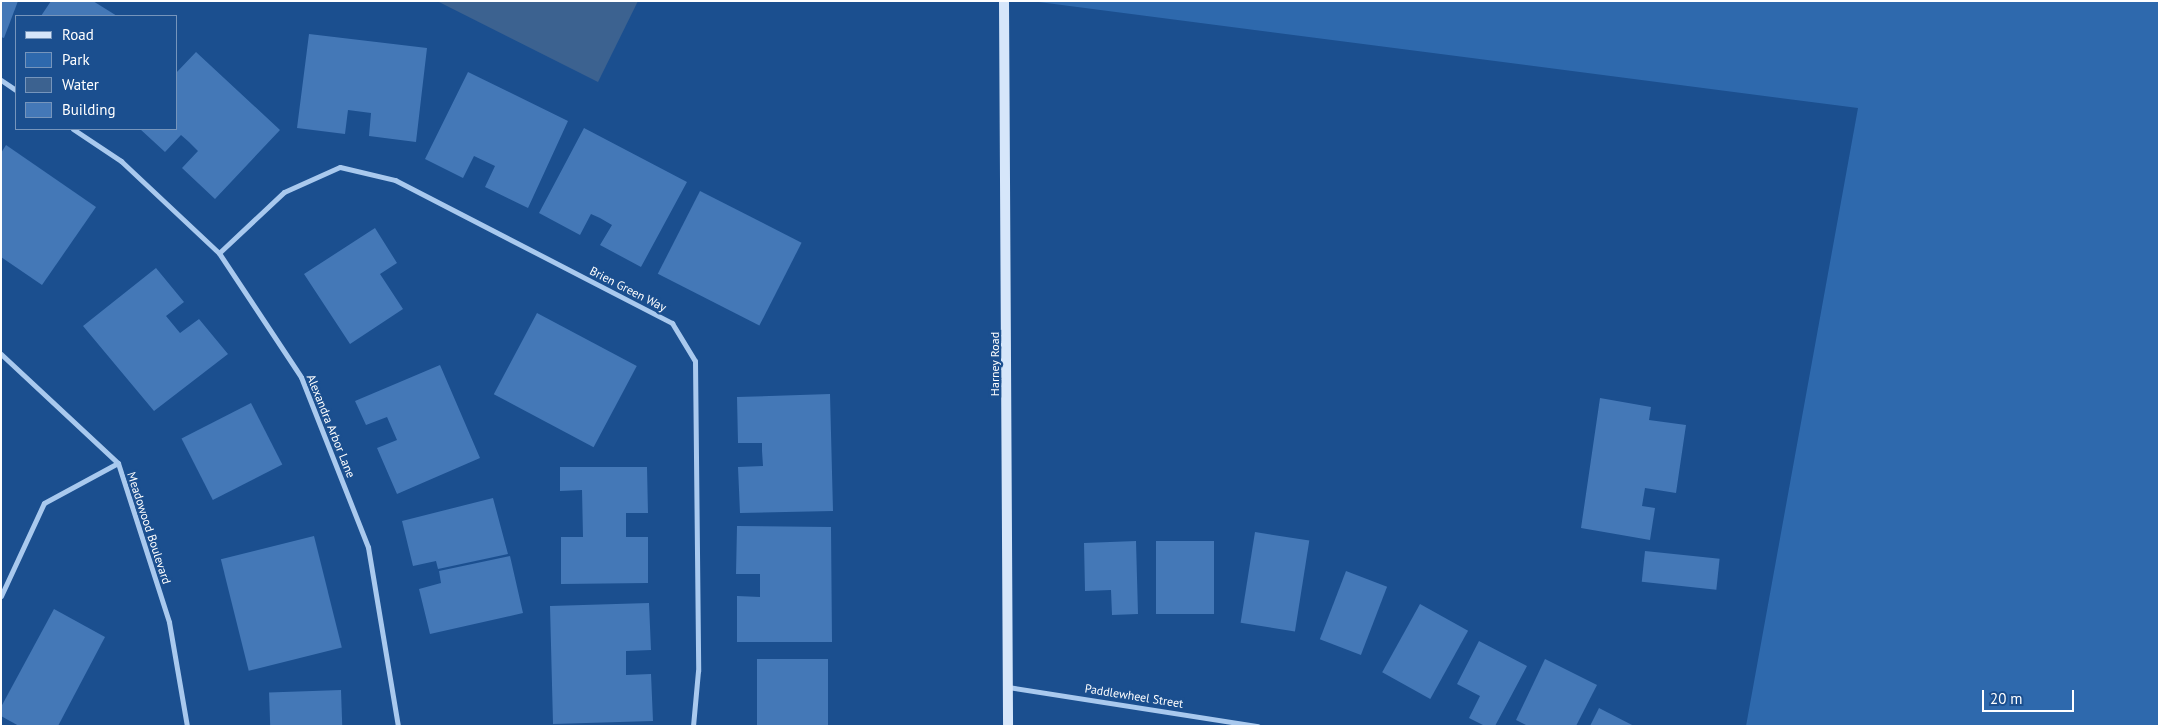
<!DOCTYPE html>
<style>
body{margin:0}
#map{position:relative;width:2160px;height:727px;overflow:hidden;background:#1b4f8f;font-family:"PT Sans",sans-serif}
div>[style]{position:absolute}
.green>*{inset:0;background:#2e69ad}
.water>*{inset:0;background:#3c6290}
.building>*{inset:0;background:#4478b7;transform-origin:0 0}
.street>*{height:5px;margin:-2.5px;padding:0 2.5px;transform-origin:2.5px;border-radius:2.5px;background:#a9c9ee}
.secondary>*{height:10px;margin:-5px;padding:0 5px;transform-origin:5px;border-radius:5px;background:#d6e6fa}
span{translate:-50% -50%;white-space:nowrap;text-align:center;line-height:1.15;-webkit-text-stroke:4.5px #1b4f8f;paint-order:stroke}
.street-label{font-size:12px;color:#fff}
.frame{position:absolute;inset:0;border:2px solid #fff;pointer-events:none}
.legend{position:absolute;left:15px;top:15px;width:162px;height:115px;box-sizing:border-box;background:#1b4f8f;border:1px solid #7695bc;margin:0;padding:6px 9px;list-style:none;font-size:15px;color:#fff}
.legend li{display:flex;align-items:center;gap:10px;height:25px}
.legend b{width:25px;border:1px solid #7695bc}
.scale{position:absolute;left:1982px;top:690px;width:92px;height:22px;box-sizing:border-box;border:2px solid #fff;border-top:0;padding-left:6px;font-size:15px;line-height:18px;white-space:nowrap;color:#fff;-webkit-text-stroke:4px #1b4f8f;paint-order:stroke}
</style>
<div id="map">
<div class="green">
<div style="clip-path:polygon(1031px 1px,2159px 1px,2159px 726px,1746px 726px,1858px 108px)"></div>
</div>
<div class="water">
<div style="clip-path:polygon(437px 1px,638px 1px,598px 82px)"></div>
</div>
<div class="building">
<div style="clip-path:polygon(1px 1px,18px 1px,4px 38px,1px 37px)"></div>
<div style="clip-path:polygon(51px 1px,93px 1px,117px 16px,41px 16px)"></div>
<div style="clip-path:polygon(309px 34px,427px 48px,416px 142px,369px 136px,371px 113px,348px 110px,345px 134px,297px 128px)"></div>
<div style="clip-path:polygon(196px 52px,280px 130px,215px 199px,182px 168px,198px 151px,189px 142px,181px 135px,165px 152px,140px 129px,176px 129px,176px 73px)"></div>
<div style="clip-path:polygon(468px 72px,568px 121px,528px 208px,485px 187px,495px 166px,474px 156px,463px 178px,425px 159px)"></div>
<div style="clip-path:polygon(584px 128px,687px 182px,641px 267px,600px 245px,612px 225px,600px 218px,591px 214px,580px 235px,539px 213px)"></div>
<div style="clip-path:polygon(6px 145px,96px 207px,42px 285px,1px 257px,1px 153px)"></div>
<div style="left:700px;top:191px;width:114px;height:93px;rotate:27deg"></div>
<div style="clip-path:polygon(375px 228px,397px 263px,380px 274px,403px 309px,350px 344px,304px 274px)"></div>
<div style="clip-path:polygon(156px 268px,184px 302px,166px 316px,180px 333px,199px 319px,228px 354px,154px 411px,83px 326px)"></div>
<div style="left:537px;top:313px;width:113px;height:92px;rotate:28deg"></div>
<div style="clip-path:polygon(440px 365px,480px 458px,397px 494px,377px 448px,397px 440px,387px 417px,366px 425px,355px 401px)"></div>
<div style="clip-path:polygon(830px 394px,833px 511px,740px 513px,738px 467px,763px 466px,762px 451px,762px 443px,738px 443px,737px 397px)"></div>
<div style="clip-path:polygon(1600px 398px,1651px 407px,1649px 420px,1686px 425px,1676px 493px,1645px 488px,1642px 506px,1655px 508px,1650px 540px,1581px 528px)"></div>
<div style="left:251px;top:403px;width:69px;height:78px;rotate:63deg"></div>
<div style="clip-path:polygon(560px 467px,647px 467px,648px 513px,626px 513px,626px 537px,648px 537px,648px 583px,561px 584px,561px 537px,583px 537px,582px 490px,560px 491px)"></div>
<div style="clip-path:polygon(493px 498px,508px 554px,438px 569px,436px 561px,413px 566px,402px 521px)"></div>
<div style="clip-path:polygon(737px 526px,831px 527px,832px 642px,737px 642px,737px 596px,760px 597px,760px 574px,736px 574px)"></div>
<div style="left:1255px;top:532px;width:55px;height:92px;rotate:9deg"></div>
<div style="left:314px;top:536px;width:115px;height:96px;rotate:76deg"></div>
<div style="clip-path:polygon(1136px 541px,1138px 614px,1112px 615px,1111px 590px,1085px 591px,1084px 543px)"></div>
<div style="left:1156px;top:541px;width:58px;height:73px"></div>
<div style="left:1645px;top:551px;width:75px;height:31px;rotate:6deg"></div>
<div style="clip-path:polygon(510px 556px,523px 613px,430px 634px,419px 589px,441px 583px,439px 571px)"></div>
<div style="left:1346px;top:571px;width:44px;height:73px;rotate:21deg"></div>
<div style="clip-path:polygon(649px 603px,651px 650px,626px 651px,626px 675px,651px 674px,653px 721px,553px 724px,550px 606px)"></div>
<div style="left:1420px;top:604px;width:55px;height:78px;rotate:29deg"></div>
<div style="clip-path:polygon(54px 609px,105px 637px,58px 726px,19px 726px,1px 716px,1px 707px)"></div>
<div style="clip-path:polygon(1479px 641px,1527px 666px,1495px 726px,1485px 726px,1469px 718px,1480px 696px,1457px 684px)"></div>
<div style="left:757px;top:659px;width:71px;height:67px"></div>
<div style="clip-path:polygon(1545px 659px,1597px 685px,1576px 726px,1528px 726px,1516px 720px)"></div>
<div style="left:341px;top:690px;width:36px;height:72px;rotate:88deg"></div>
<div style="clip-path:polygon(1599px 708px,1634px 726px,1590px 726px)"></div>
</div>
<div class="street">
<div style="left:1px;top:80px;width:18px;rotate:34deg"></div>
<div style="left:73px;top:129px;width:58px;rotate:33.7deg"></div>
<div style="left:121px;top:161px;width:134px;rotate:43.2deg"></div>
<div style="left:219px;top:253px;width:149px;rotate:56.5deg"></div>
<div style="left:301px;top:377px;width:183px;rotate:68.5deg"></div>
<div style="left:368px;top:547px;width:181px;rotate:80.5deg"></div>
<div style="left:219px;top:253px;width:89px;rotate:-43.2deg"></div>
<div style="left:284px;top:192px;width:61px;rotate:-24.1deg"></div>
<div style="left:340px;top:167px;width:57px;rotate:13.3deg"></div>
<div style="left:395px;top:180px;width:312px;rotate:27.3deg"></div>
<div style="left:672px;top:323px;width:44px;rotate:58.8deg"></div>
<div style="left:695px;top:361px;width:310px;rotate:89.4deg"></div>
<div style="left:698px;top:671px;width:55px;rotate:95.2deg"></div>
<div style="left:1px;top:354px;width:160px;rotate:43deg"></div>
<div style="left:118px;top:463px;width:167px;rotate:72.2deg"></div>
<div style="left:169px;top:622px;width:106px;rotate:80.2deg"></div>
<div style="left:1px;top:596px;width:102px;rotate:-65.2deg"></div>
<div style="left:44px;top:503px;width:84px;rotate:-28.4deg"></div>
<div style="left:1008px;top:687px;width:253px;rotate:8.9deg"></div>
</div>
<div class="secondary">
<div style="left:1004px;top:1px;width:725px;rotate:89.68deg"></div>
</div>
<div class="street-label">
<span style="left:628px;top:289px;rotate:27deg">Brien Green Way</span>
<span style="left:995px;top:364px;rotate:-90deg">Harney Road</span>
<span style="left:331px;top:426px;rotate:68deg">Alexandra Arbor Lane</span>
<span style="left:149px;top:528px;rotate:72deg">Meadowood Boulevard</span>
<span style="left:1134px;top:696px;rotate:9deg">Paddlewheel Street</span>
</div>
<div class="frame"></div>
<ul class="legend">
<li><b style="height:6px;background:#d6e6fa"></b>Road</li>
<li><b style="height:14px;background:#2e69ad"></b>Park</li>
<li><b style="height:14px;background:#3c6290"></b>Water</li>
<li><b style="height:14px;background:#4478b7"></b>Building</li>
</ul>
<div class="scale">20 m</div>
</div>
